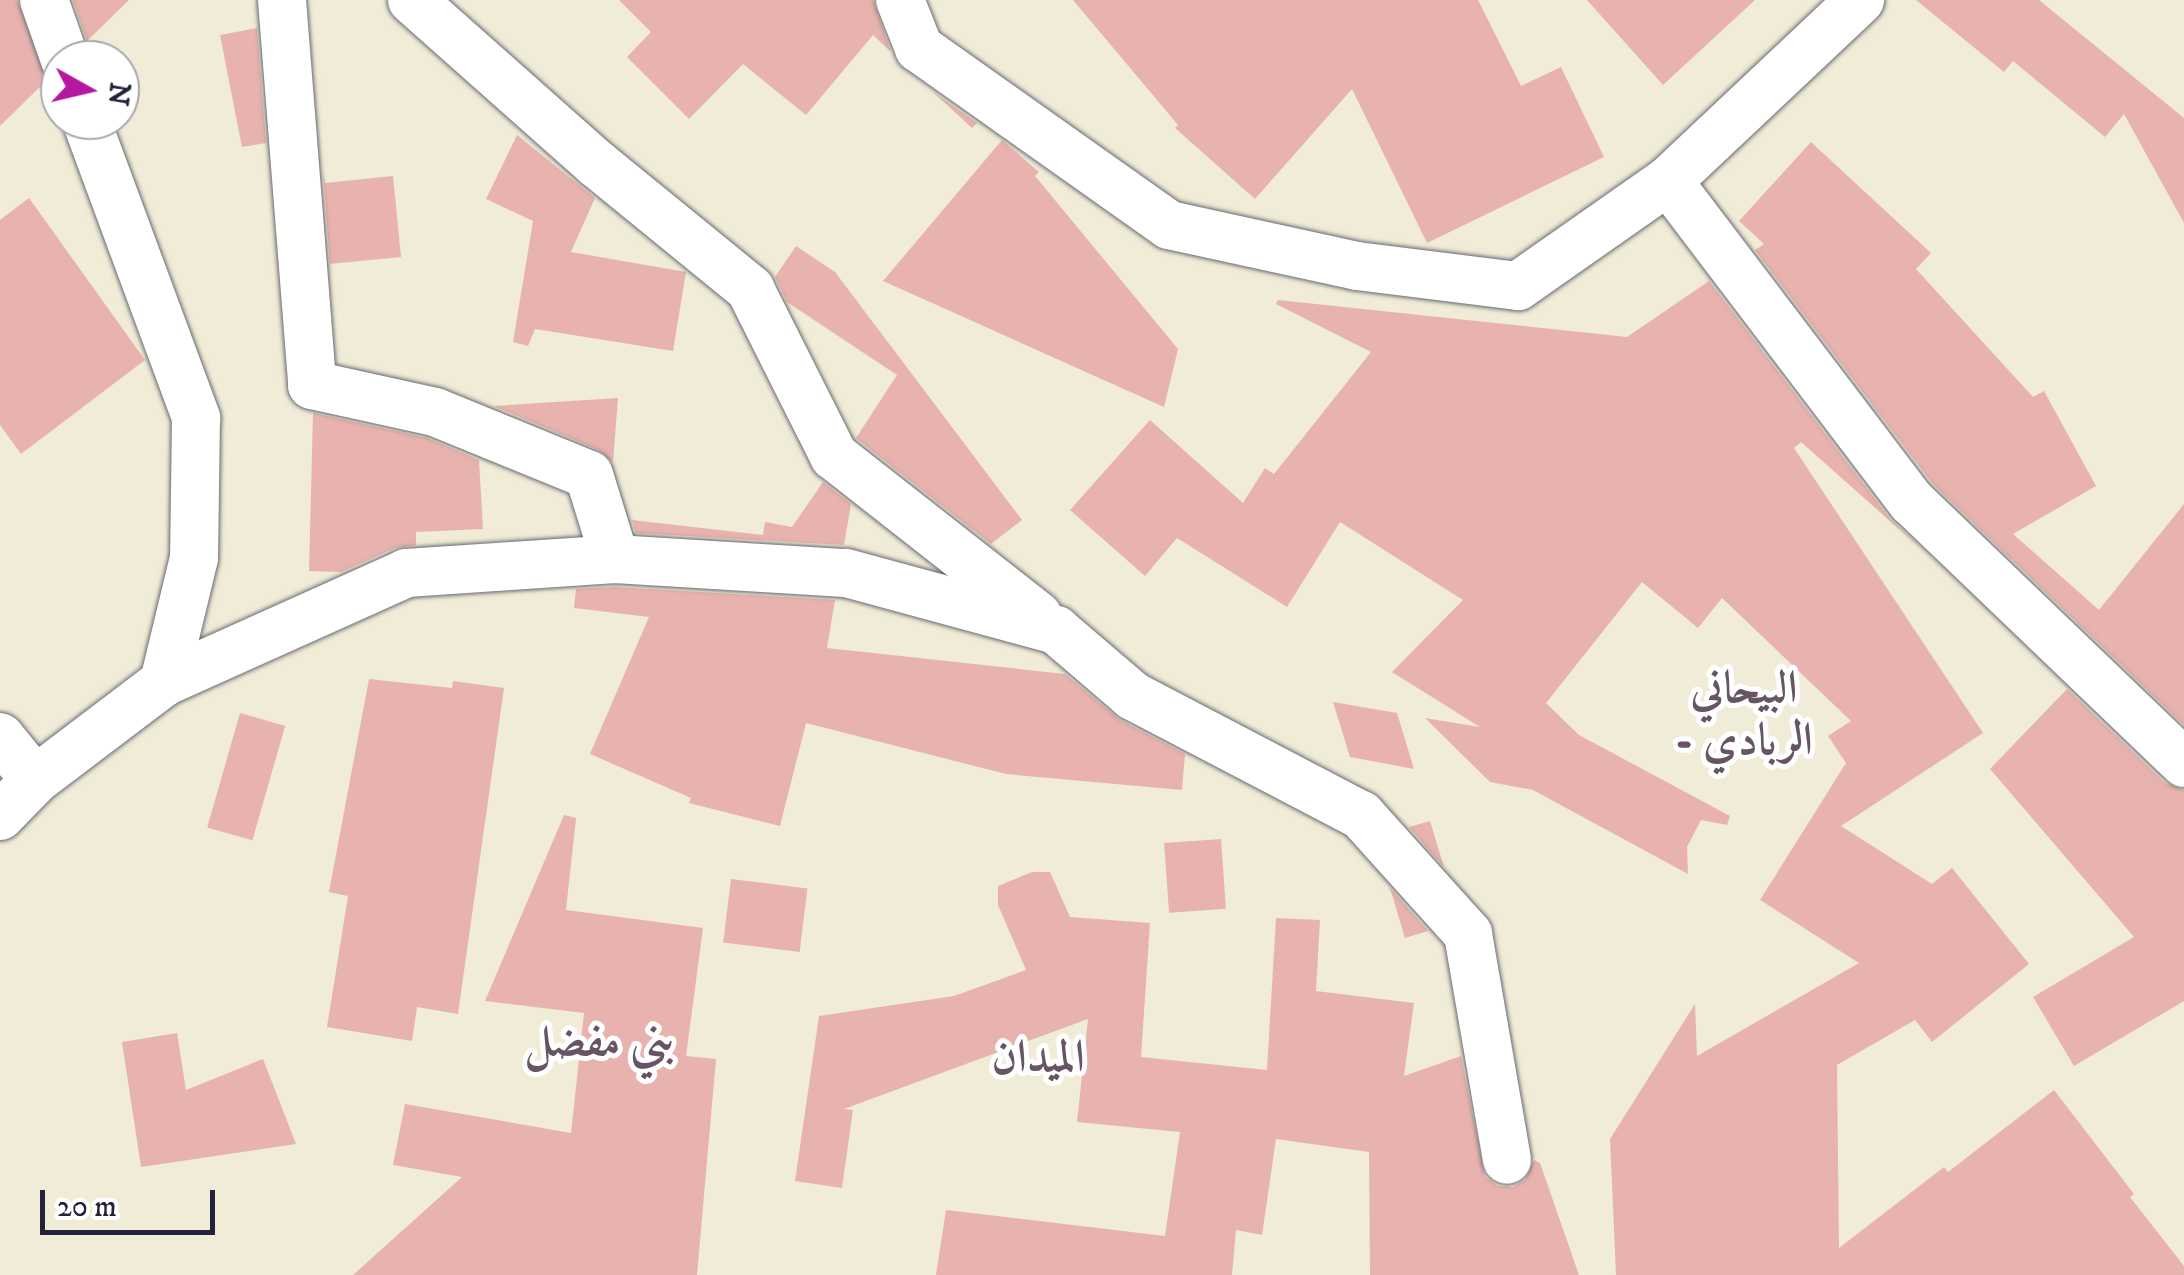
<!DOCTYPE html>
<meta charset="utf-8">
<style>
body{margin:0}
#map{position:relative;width:2184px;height:1275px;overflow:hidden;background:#f0ecd7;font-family:"IM FELL DW Pica",Amiri,serif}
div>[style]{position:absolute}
.building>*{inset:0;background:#e8b3ae;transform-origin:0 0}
.roads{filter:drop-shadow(0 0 2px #6a6972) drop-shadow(0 0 2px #6a6972)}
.street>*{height:48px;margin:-24px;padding:0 24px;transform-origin:24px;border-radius:24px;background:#fff}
span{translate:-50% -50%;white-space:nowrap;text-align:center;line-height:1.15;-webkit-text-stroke:10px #fff;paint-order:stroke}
.district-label{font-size:45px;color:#675563;font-weight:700}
.north{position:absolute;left:40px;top:40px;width:100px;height:100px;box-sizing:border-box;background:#fff;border:2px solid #a7a7b1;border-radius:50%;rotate:98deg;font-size:28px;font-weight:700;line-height:40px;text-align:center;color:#22223b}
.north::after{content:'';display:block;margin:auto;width:35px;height:45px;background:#b5179e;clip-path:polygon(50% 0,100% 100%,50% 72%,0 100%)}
.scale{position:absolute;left:40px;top:1190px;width:175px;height:45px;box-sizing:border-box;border:5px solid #22223b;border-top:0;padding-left:12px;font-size:30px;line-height:35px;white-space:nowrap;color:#22223b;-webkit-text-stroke:8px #fff;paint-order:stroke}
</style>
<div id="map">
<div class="building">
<div style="clip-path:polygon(0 0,17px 0,47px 80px,0 126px)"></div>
<div style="clip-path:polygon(73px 0,129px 0,87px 41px)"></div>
<div style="clip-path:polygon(619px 0,873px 0,891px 52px,873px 35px,806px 115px,743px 64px,689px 119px,627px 57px,651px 32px)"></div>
<div style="clip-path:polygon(1073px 0,1478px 0,1521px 86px,1561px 67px,1604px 157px,1427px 243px,1352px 89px,1255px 199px,1175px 128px,1178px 125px)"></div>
<div style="clip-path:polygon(1587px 0,1755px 0,1663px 85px)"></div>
<div style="clip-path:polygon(1916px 0,2039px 0,2184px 118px,2184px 223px,2124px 114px,2105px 137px,2013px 61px,2004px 72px)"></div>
<div style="clip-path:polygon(257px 28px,266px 143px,242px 147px,220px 35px)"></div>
<div style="clip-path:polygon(933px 92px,977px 123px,972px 128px)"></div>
<div style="clip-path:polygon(517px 135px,595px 198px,571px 252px,686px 272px,673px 351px,535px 329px,528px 346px,513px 342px,533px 221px,486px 199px)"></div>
<div style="clip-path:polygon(1002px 140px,1039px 172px,1035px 176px,1178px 349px,1164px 407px,883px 281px)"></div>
<div style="clip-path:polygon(1811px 142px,1931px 253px,1916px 269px,2033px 397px,2044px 391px,2096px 486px,2013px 534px,2099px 610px,2184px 504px,2184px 725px,1933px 484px,1755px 250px,1764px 244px,1739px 221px)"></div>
<div style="clip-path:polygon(323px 171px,325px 183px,393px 176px,401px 257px,330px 264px)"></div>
<div style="clip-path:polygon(29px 198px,145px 360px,21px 454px,0 425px,0 220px)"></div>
<div style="clip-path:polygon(796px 246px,835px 272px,1022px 520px,991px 544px,856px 438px,897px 375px,787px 302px,775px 277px)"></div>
<div style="clip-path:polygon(1709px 281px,1890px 519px,1926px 553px,1801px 442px,1794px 448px,1983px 733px,1841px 826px,1932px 884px,1952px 868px,2029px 964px,1932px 1042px,1915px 1020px,1837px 1065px,1839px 1248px,1944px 1167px,1948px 1172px,2054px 1090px,2134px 1194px,2130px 1197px,2184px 1266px,2184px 1275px,1616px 1275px,1610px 1139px,1695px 1004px,1697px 1056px,1859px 963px,1760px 900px,1846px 763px,1828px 736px,1851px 721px,1722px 598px,1698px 628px,1642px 582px,1546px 703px,1579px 735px,1730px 816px,1727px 825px,1701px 820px,1687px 847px,1688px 874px,1533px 790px,1490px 782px,1425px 718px,1480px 727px,1392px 672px,1463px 600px,1340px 522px,1287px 607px,1177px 538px,1145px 576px,1070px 510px,1150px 420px,1243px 503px,1265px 468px,1274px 474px,1371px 352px,1276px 304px,1278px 300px,1627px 337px)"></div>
<div style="clip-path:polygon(618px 398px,613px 462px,599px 450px,494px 406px)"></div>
<div style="clip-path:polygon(313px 413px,427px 438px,479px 460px,483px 529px,416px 532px,416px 545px,395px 548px,341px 572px,309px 571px)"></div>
<div style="clip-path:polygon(823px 482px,932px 568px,851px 504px,844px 545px,636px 533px,632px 520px,763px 535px,765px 522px,792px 527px)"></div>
<div style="clip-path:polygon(615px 587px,835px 600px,827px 648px,1065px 674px,1120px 720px,1185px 754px,1182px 790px,1006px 774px,806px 723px,780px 826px,689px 803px,691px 798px,590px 754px,649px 617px,574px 608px,576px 589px)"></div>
<div style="clip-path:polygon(369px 679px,452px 688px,453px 681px,504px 688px,458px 1014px,417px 1007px,412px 1041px,327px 1027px,348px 896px,329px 892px)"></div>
<div style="clip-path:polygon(2067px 689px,2165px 783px,2184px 790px,2184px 1001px,2074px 1066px,2033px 997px,2134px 937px,1990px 769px)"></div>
<div style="clip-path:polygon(1333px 702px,1397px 713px,1414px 769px,1350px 757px)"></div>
<div style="left:240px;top:713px;width:47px;height:119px;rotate:16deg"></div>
<div style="clip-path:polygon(564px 815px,576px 818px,566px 910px,703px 928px,686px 1056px,716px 1059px,697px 1275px,353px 1275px,462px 1177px,393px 1165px,405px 1104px,571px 1133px,584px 1013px,485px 1001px)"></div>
<div style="clip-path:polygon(1430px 821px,1444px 867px,1409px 827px)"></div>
<div style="left:1221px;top:839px;width:70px;height:57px;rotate:86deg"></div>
<div style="clip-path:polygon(1032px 872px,1050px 872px,1070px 917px,1150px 923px,1141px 1057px,1267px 1070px,1276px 918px,1320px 920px,1316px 991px,1414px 1003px,1404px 1076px,1461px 1056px,1485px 1177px,1498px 1186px,1513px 1187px,1525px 1180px,1534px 1160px,1540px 1163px,1579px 1275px,1370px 1275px,1369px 1152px,1276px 1139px,1262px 1235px,1236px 1230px,1232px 1275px,936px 1275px,946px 1210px,1165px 1236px,1180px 1132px,1077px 1122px,1088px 1019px,844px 1109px,853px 1110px,842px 1188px,795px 1181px,819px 1016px,954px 996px,1026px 970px,998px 905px,998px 886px)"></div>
<div style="left:731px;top:879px;width:77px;height:64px;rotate:7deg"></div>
<div style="clip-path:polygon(1390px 888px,1428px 931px,1405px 938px)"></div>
<div style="clip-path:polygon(177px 1033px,186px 1090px,263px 1059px,296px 1144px,141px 1167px,122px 1042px)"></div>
</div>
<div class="roads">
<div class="street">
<div style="left:44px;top:0;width:64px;rotate:70.7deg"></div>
<div style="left:282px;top:0;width:386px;rotate:85.5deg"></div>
<div style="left:312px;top:385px;width:126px;rotate:12.4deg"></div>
<div style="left:435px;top:412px;width:166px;rotate:22.2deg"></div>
<div style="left:589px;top:475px;width:88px;rotate:72.8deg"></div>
<div style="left:412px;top:0;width:247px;rotate:41.6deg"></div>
<div style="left:597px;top:164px;width:198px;rotate:39.2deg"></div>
<div style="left:750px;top:289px;width:187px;rotate:63.3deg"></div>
<div style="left:834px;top:456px;width:259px;rotate:38.1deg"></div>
<div style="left:900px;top:0;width:52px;rotate:68.4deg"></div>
<div style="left:919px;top:48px;width:306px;rotate:35.3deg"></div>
<div style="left:1169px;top:225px;width:192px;rotate:12.3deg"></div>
<div style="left:1357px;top:266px;width:162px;rotate:7.1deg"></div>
<div style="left:1518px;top:286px;width:183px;rotate:-35deg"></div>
<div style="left:1668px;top:181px;width:264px;rotate:-43.3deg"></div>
<div style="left:86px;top:120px;width:318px;rotate:69.7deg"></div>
<div style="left:196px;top:418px;width:140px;rotate:90.8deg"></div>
<div style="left:194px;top:558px;width:128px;rotate:103.6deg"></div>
<div style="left:1668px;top:181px;width:403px;rotate:52.8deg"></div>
<div style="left:1912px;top:502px;width:377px;rotate:43.8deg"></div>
<div style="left:0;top:737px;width:55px;rotate:50.9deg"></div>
<div style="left:0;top:816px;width:50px;rotate:-45.8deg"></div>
<div style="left:35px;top:780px;width:162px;rotate:-37.2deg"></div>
<div style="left:164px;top:682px;width:265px;rotate:-24.2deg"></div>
<div style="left:406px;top:573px;width:209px;rotate:-3.8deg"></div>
<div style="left:615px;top:559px;width:231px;rotate:3.5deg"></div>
<div style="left:846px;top:573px;width:218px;rotate:15.2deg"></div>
<div style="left:1056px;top:630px;width:101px;rotate:40.6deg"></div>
<div style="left:1133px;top:696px;width:257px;rotate:27.6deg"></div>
<div style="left:1361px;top:815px;width:160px;rotate:48deg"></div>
<div style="left:1468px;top:934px;width:229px;rotate:80.2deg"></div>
</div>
</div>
<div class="district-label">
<span style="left:1744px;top:716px">البيحاني<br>- الربادي</span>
<span style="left:600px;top:1043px">بني مفضل</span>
<span style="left:1038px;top:1059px">الميدان</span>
</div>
<div class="north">N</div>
<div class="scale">20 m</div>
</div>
